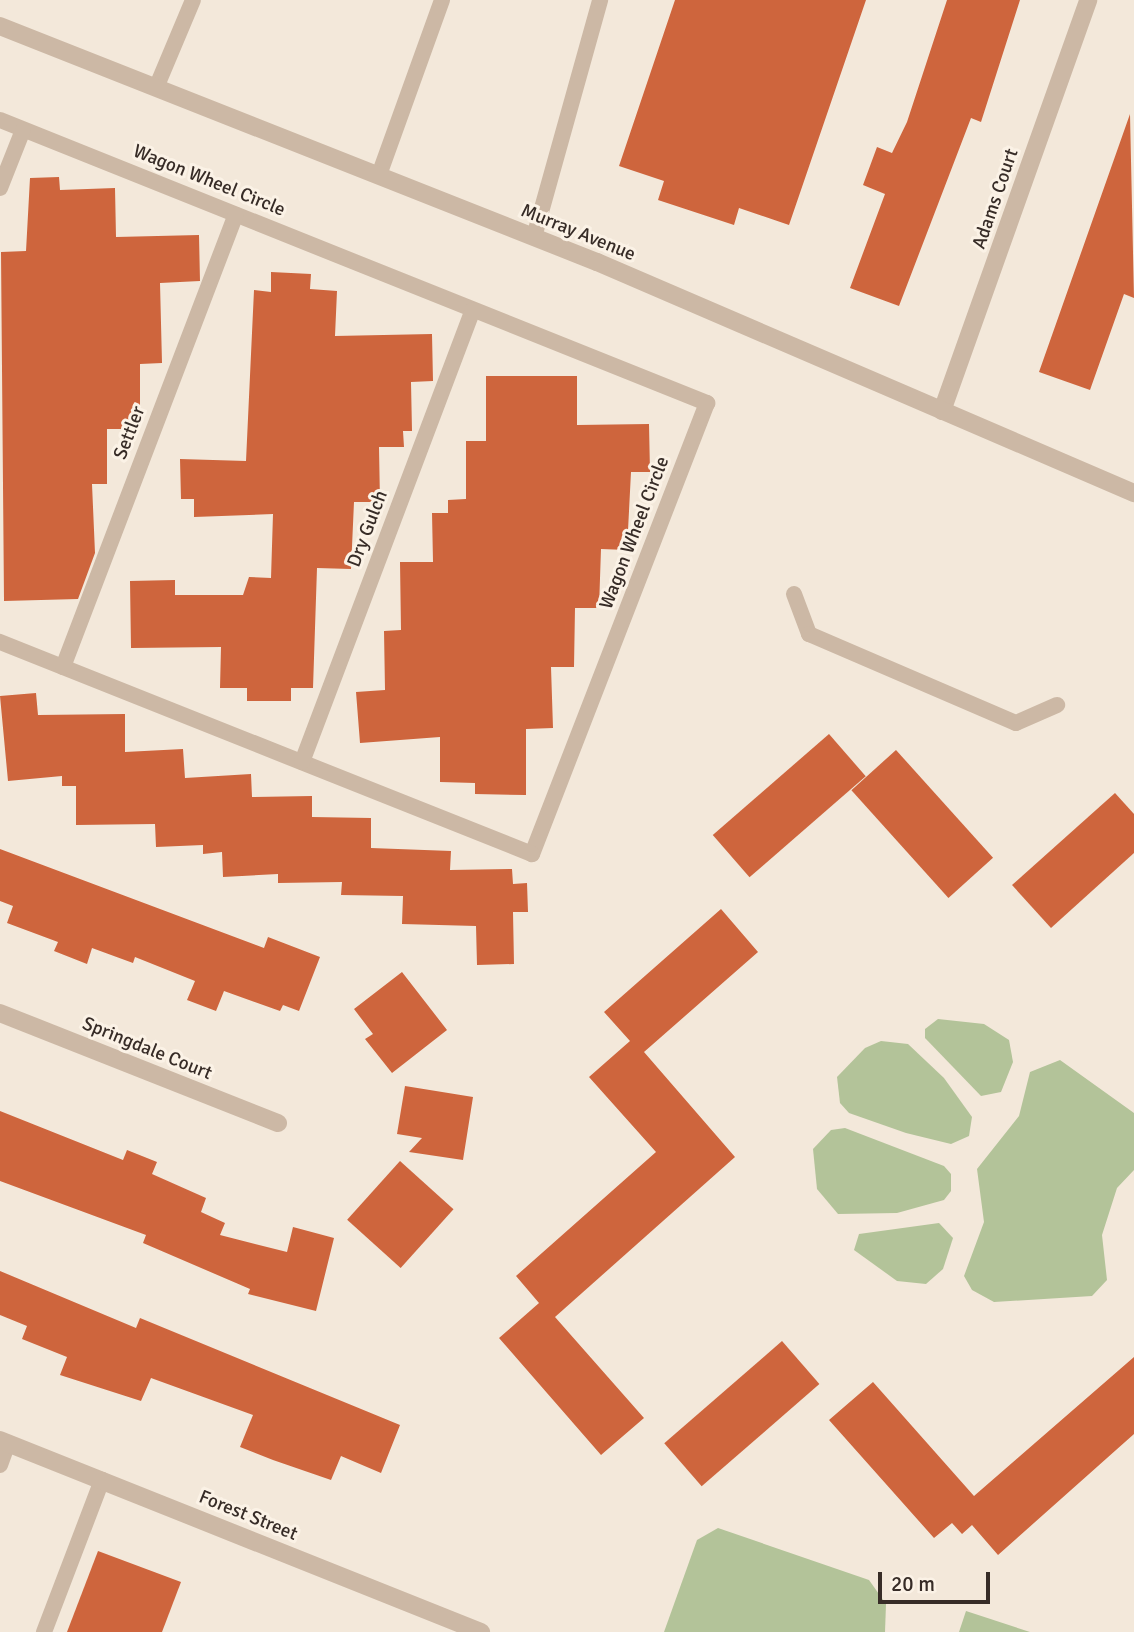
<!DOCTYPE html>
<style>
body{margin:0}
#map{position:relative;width:1134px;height:1632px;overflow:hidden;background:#f3e8da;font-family:Signika,sans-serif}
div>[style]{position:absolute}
.green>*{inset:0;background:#b3c399}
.building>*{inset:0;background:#ce653d;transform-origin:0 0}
.service>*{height:16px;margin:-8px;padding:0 8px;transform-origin:8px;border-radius:8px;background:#ccb8a5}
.minor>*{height:18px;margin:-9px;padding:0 9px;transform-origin:9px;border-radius:9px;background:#ccb8a5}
.tertiary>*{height:18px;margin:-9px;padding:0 9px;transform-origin:9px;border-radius:9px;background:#ccb8a5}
span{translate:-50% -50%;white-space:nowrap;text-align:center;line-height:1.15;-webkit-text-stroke:6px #fbf2e6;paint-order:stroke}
.street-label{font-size:19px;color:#372c27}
.scale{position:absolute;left:878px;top:1572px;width:112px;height:32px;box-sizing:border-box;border:4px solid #372c27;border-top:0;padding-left:9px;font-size:21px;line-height:24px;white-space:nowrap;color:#372c27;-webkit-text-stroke:5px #fbf2e6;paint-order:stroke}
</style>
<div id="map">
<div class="green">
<div style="clip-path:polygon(938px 1019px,984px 1024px,1009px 1040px,1013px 1062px,1001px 1092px,981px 1096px,925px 1038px,925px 1029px)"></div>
<div style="clip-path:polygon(881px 1041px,908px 1044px,944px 1078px,972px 1117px,969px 1136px,951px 1144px,906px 1133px,849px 1113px,840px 1103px,837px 1077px,865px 1048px)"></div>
<div style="clip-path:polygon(1060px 1060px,1134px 1113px,1134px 1170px,1117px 1188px,1102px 1235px,1107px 1280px,1092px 1296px,994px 1302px,972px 1290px,964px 1276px,984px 1222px,977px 1169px,1019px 1116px,1030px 1072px)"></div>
<div style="clip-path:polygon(845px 1128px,944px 1166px,951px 1174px,951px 1191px,944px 1200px,897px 1213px,838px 1214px,817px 1189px,813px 1149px,831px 1130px)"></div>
<div style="clip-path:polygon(939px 1223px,953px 1238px,943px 1269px,926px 1284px,897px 1281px,854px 1250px,859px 1234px)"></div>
<div style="clip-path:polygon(718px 1528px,869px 1580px,886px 1604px,885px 1632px,664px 1632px,697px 1540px)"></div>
<div style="clip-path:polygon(966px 1611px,1030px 1632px,959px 1632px)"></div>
</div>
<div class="building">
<div style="clip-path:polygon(675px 0,866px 0,789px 225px,739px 208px,734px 225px,658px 200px,664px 181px,619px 166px)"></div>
<div style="clip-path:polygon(947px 0,1020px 0,981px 122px,971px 118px,899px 306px,850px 288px,885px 194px,863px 185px,877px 147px,892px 153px,907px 122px)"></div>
<div style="clip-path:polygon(1130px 114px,1134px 298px,1124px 294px,1090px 390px,1039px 372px)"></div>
<div style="clip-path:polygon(59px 177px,60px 190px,115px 188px,116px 237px,199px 235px,200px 281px,160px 283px,162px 363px,140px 364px,140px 429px,107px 429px,107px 484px,92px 484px,95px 553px,78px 599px,4px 601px,1px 252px,26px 251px,30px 178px)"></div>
<div style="clip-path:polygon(271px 272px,311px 274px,310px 289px,337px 291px,335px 336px,432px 334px,433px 381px,411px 382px,412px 431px,403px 431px,404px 447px,379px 447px,380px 502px,354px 502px,351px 569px,317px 568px,313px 688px,291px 688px,291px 701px,247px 701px,247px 688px,220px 688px,221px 647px,131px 648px,130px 581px,175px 580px,175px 595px,243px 595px,249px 577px,271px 578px,273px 514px,194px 517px,194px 499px,181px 499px,180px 459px,246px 461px,254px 290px,271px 292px)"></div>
<div style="clip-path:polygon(486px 376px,577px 376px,577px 425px,649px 424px,650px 472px,631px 472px,627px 550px,601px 549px,599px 608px,575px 608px,574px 667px,551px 667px,553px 728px,526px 729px,526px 795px,475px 794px,475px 783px,440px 782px,440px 737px,360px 743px,356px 692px,385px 690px,384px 631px,401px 630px,400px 562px,433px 562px,432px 513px,448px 513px,448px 500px,466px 499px,466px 441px,486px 441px)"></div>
<div style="clip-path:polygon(36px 693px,38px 715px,125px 714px,125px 752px,183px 749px,185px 778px,251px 774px,252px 797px,312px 796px,312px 817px,371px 818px,371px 848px,451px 851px,450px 870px,512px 869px,513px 884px,527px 883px,528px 912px,513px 912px,514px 964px,477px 965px,476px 926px,402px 924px,403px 896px,341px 895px,342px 882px,278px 883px,278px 874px,223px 877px,222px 852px,203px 854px,203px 845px,156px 847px,155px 824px,76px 825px,76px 786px,62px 786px,62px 776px,8px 781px,0 696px)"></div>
<div style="left:829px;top:734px;width:56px;height:154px;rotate:49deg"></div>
<div style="left:896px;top:750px;width:145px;height:60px;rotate:48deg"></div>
<div style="clip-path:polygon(1115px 793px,1134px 814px,1134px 853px,1051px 928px,1012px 885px)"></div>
<div style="clip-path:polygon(0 849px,264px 948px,268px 937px,320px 957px,299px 1011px,283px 1005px,280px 1011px,224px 991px,216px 1011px,187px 1000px,195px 981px,135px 957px,133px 963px,92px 948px,87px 964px,54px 951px,58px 942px,7px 923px,13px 906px,0 901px)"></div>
<div style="clip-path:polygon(721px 909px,758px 952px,644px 1052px,735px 1157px,555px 1317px,644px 1418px,601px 1455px,499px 1338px,539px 1303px,516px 1276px,656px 1152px,589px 1077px,630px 1041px,604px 1012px)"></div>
<div style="clip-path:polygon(402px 972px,447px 1030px,392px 1073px,365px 1039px,373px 1034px,354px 1009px)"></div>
<div style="clip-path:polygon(405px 1086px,473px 1097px,463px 1160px,409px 1152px,422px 1138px,397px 1134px)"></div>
<div style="clip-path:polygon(0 1111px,123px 1160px,127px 1150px,157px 1162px,152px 1174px,206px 1198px,201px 1212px,225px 1223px,220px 1235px,287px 1252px,293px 1227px,334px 1238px,316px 1311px,248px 1294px,250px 1289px,143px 1243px,146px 1235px,0 1181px)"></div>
<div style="left:400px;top:1161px;width:72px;height:79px;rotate:42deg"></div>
<div style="clip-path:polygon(0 1271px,136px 1328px,140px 1318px,400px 1425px,381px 1473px,341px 1456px,331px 1480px,273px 1460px,240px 1447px,253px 1415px,151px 1378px,141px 1401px,60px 1375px,67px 1357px,22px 1339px,27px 1326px,0 1315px)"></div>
<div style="left:782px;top:1341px;width:57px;height:156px;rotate:49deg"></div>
<div style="clip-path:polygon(1134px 1357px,1134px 1434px,998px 1555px,972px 1525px,962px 1534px,952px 1523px,934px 1538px,829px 1420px,873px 1382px,974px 1496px)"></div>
<div style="clip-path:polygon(98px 1551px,181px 1582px,162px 1632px,67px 1632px)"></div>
</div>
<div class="service">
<div style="left:156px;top:88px;width:95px;rotate:-67.2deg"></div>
<div style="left:0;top:120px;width:762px;rotate:21.82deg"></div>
<div style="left:707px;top:403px;width:484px;rotate:111.2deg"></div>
<div style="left:532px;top:854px;width:573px;rotate:-158.27deg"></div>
<div style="left:379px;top:175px;width:186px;rotate:-70.2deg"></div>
<div style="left:0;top:188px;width:62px;rotate:-68.4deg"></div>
<div style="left:534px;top:237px;width:246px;rotate:-74.4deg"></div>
<div style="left:794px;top:594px;width:43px;rotate:69.4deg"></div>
<div style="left:809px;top:634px;width:225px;rotate:23.3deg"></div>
<div style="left:1016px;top:723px;width:45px;rotate:-23.7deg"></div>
<div style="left:63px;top:667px;width:484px;rotate:-69.1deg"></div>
<div style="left:302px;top:762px;width:483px;rotate:-69.3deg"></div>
<div style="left:0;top:1465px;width:23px;rotate:-70deg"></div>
<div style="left:44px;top:1632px;width:163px;rotate:-69.1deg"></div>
</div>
<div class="minor">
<div style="left:942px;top:411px;width:436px;rotate:-70.4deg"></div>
<div style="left:0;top:1013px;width:299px;rotate:21.6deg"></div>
<div style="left:0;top:1440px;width:518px;rotate:21.76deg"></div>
</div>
<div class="tertiary">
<div style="left:0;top:26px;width:642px;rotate:21.57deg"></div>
<div style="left:597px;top:262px;width:585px;rotate:23.28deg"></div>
</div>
<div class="street-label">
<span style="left:209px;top:181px;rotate:22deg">Wagon Wheel Circle</span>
<span style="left:996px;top:199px;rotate:-71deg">Adams Court</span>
<span style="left:578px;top:233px;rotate:22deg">Murray Avenue</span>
<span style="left:130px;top:433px;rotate:-69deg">Settler</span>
<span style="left:368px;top:529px;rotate:-69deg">Dry Gulch</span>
<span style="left:635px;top:533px;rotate:-69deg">Wagon Wheel Circle</span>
<span style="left:147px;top:1049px;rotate:22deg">Springdale Court</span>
<span style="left:248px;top:1516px;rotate:22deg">Forest Street</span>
</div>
<div class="scale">20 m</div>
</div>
